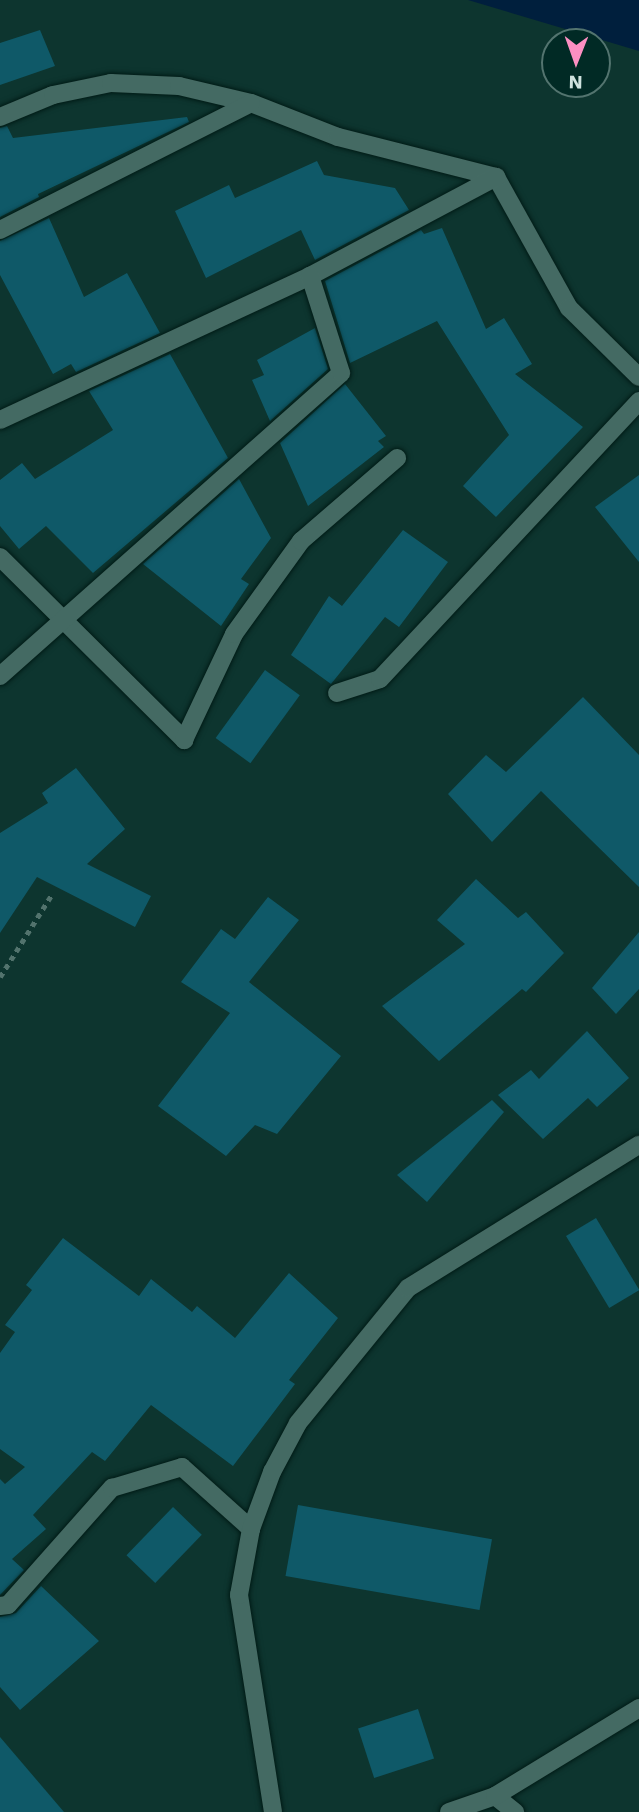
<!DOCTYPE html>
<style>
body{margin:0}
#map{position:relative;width:639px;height:1812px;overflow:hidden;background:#0d352f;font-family:"Work Sans",sans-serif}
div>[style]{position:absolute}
.water>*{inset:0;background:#001f3d}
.building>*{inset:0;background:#0f5968;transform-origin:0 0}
.path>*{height:4.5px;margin-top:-2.25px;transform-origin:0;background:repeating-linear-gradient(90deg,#52736d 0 5px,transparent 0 10px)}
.roads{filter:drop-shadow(0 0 2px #001b16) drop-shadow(0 0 2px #001b16)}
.street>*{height:18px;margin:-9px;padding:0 9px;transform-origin:9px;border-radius:9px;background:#446a63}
span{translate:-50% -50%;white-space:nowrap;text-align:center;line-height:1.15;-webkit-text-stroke:5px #012a25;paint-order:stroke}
.north{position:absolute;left:541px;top:28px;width:70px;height:70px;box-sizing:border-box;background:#012a25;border:2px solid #53746f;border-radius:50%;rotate:181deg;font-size:19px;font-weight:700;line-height:28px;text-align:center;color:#cee2de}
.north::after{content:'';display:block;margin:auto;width:24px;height:32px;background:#fc8fc2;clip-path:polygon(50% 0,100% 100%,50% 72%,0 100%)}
</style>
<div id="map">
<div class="water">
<div style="clip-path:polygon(468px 0,639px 0,639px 51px)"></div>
</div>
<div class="building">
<div style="clip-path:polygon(40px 30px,55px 66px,0 85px,0 43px)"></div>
<div style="clip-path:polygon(187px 117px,189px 122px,38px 194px,39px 197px,0 217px,0 128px,7px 126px,13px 138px)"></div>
<div style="clip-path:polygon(317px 161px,324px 175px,395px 188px,409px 210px,315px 260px,301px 230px,206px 278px,175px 211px,229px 185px,235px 198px)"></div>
<div style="clip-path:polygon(49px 218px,84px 297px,127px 273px,160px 333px,76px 372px,71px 364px,53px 374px,0 275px,0 241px)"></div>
<div style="clip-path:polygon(442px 228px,486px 329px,504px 318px,532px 364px,515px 374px,583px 427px,496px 517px,463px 486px,509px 435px,437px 321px,350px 363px,325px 281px,421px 230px,424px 234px)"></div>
<div style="clip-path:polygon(315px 328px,328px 369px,270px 421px,252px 380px,264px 375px,257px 360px)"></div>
<div style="clip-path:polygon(170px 354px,228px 458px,93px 573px,46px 526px,19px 549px,0 526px,0 480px,22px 463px,35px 479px,113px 430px,89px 391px)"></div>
<div style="clip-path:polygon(345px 384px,386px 436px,378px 441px,384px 447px,308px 506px,280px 443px)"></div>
<div style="clip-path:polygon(639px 475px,639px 562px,595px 507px)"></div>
<div style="clip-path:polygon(239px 479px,271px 538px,241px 579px,249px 584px,221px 626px,143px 564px)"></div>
<div style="clip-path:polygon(403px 530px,448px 562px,399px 627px,385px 617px,331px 684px,291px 655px,329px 596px,342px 606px)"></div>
<div style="left:265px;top:670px;width:43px;height:84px;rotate:36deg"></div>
<div style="clip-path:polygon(583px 697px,639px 755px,639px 887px,541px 791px,492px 842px,448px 794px,486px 755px,506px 772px)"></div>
<div style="clip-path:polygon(76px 768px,125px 829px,87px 864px,151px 896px,135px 927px,37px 877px,0 933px,0 833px,48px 803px,42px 793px)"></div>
<div style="clip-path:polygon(476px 879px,518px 918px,526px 912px,564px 953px,526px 992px,522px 989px,439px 1061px,382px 1006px,465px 944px,437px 920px)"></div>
<div style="clip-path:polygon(268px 897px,299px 920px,249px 982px,341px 1056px,277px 1134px,255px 1125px,226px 1156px,158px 1106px,230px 1013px,181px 982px,221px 929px,235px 939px)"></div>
<div style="clip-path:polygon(639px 932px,639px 989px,616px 1014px,592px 988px)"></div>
<div style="clip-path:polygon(587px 1031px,629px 1078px,597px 1107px,588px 1098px,543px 1139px,498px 1095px,531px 1070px,539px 1079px)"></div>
<div style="clip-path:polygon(492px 1100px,504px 1112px,427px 1202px,397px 1175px)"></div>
<div style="left:596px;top:1218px;width:84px;height:35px;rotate:59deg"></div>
<div style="clip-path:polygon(63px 1238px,139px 1296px,151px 1279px,192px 1312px,197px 1306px,235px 1338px,289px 1273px,338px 1318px,289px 1380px,295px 1384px,233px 1466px,151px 1405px,105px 1461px,92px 1452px,33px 1515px,46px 1529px,12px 1559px,24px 1570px,0 1595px,0 1479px,5px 1484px,25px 1467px,0 1449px,0 1353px,15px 1332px,5px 1325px,32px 1290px,26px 1285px)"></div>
<div style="left:298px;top:1505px;width:197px;height:72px;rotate:10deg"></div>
<div style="left:173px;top:1507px;width:40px;height:67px;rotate:44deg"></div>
<div style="clip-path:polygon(41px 1586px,99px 1641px,20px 1710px,0 1687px,0 1617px,16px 1613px)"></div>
<div style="left:418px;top:1709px;width:52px;height:63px;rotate:72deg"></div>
<div style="clip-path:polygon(0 1737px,64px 1812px,0 1812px)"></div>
</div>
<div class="path">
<div style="left:0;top:977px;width:98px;rotate:-57.9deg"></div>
</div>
<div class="roads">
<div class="street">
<div style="left:0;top:117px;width:57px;rotate:-22.5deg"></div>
<div style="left:53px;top:95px;width:59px;rotate:-11.7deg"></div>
<div style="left:111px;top:83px;width:68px;rotate:2.5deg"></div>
<div style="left:179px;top:86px;width:74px;rotate:13.3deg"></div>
<div style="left:251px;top:103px;width:93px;rotate:21.3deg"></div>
<div style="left:338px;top:137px;width:163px;rotate:14.2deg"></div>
<div style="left:496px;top:177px;width:150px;rotate:60.9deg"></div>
<div style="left:569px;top:308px;width:98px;rotate:44.6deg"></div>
<div style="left:0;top:230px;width:281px;rotate:-26.8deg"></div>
<div style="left:0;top:420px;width:342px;rotate:-24.9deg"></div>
<div style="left:310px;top:276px;width:211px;rotate:-28deg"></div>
<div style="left:0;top:557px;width:260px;rotate:44.8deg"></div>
<div style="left:184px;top:740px;width:117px;rotate:-64.7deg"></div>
<div style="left:234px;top:634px;width:115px;rotate:-54.2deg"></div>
<div style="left:301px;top:541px;width:127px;rotate:-40.8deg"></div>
<div style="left:0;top:676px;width:456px;rotate:-41.6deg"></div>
<div style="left:341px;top:373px;width:102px;rotate:-107.7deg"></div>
<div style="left:337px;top:693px;width:45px;rotate:-18deg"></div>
<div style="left:380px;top:679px;width:380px;rotate:-47deg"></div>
<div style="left:0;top:1606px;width:8px;rotate:-7deg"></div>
<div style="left:8px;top:1605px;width:157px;rotate:-48.4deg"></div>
<div style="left:112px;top:1488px;width:73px;rotate:-16.7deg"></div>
<div style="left:182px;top:1467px;width:93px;rotate:41.9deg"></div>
<div style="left:495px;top:1796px;width:26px;rotate:39deg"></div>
<div style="left:273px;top:1812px;width:220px;rotate:-98.9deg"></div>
<div style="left:239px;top:1595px;width:67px;rotate:-79.7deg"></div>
<div style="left:251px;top:1529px;width:61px;rotate:-69.8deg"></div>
<div style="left:272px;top:1472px;width:55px;rotate:-62deg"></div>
<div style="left:298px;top:1423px;width:174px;rotate:-50.8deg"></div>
<div style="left:408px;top:1288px;width:272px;rotate:-31.8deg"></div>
<div style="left:449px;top:1812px;width:49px;rotate:-19.2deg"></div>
<div style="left:495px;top:1796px;width:169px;rotate:-31.4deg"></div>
</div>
</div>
<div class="north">N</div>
</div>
